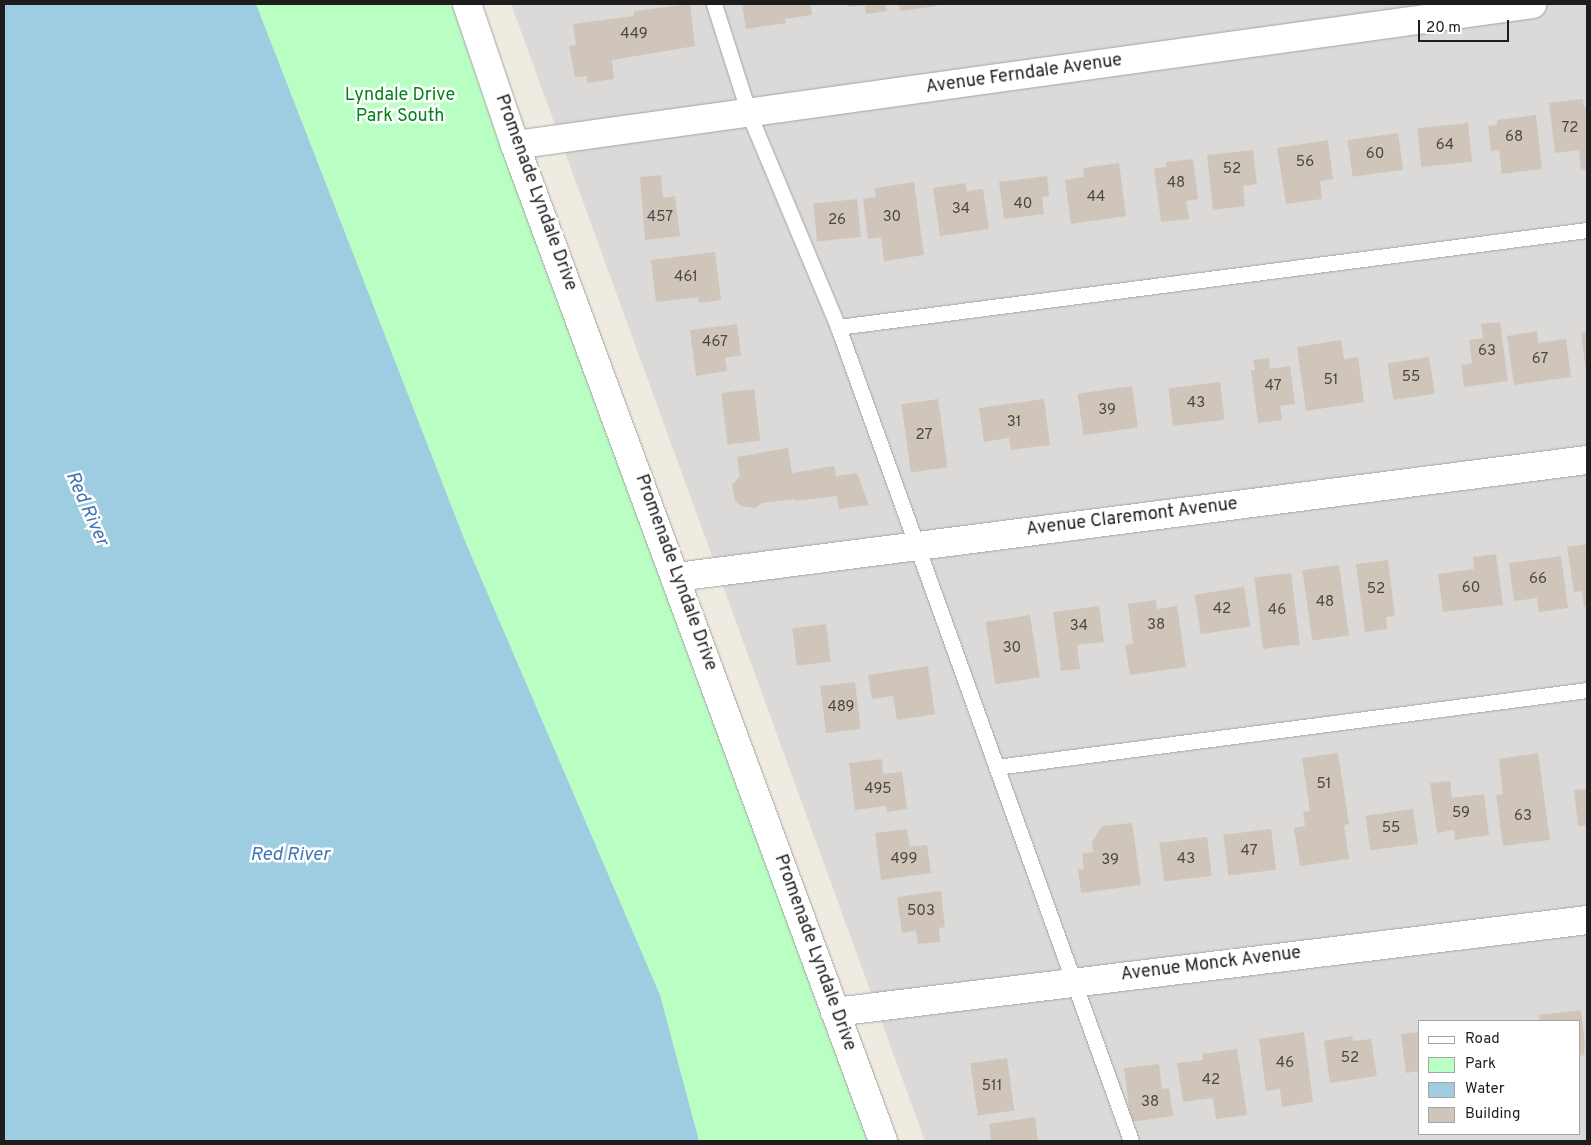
<!DOCTYPE html>
<style>
body{margin:0}
#map{position:relative;width:1591px;height:1145px;overflow:hidden;background:#efebe1;font-family:Overpass,sans-serif}
div>[style]{position:absolute}
.residential>*{inset:0;background:#dbdad9}
.park>*{inset:0;background:#b9fec3}
.water>*{inset:0;background:#9ecde1}
.building>*{inset:0;background:#cfc5ba;transform-origin:0 0}
.roads{filter:drop-shadow(0 0 1px #a4a4a4) drop-shadow(0 0 1px #a4a4a4)}
.service>*{height:15px;margin:-7.5px;padding:0 7.5px;transform-origin:7.5px;border-radius:7.5px;background:#fff}
.minor>*{height:28px;margin:-14px;padding:0 14px;transform-origin:14px;border-radius:14px;background:#fff}
.tertiary>*{height:28px;margin:-14px;padding:0 14px;transform-origin:14px;border-radius:14px;background:#fff}
span{translate:-50% -50%;white-space:nowrap;text-align:center;line-height:1.15;-webkit-text-stroke:5px #fff;paint-order:stroke}
.number-label{font-size:15px;color:#4a4744}
.number-label span{-webkit-text-stroke-width:0}
.street-label{font-size:18px;color:#1d1d1d}
.park-label{font-size:18px;color:#028315}
.water-label{font-size:19px;color:#4274b4;font-style:italic}
.frame{position:absolute;inset:0;border:5px solid #1d1d1d;pointer-events:none}
.legend{position:absolute;left:1418px;top:1020px;width:162px;height:115px;box-sizing:border-box;background:#fff;border:1px solid #a5a5a5;margin:0;padding:6px 9px;list-style:none;font-size:15px;color:#1d1d1d}
.legend li{display:flex;align-items:center;gap:10px;height:25px}
.legend b{width:25px;border:1px solid #a5a5a5}
.scale{position:absolute;left:1418px;top:20px;width:91px;height:22px;box-sizing:border-box;border:2px solid #1d1d1d;border-top:0;padding-left:6px;font-size:15px;line-height:18px;white-space:nowrap;color:#1d1d1d;-webkit-text-stroke:4px #fff;paint-order:stroke}
</style>
<div id="map">
<div class="residential">
<div style="clip-path:polygon(evenodd,511px 4px,1587px 4px,1587px 1141px,925px 1141px,511px 4px,1420px 1021px,1580px 1021px,1580px 1134px,1420px 1134px,1420px 1021px)"></div>
</div>
<div class="park">
<div style="clip-path:polygon(256px 4px,467px 4px,879px 1141px,699px 1141px,660px 995px,465px 541px)"></div>
</div>
<div class="water">
<div style="clip-path:polygon(4px 4px,256px 4px,465px 541px,660px 995px,699px 1141px,4px 1141px)"></div>
</div>
<div class="building">
<div style="clip-path:polygon(690px 4px,695px 46px,612px 60px,614px 79px,587px 83px,587px 76px,575px 77px,569px 46px,576px 45px,573px 24px,634px 16px,634px 11px)"></div>
<div style="clip-path:polygon(742px 4px,811px 4px,812px 15px,785px 19px,786px 23px,746px 29px)"></div>
<div style="clip-path:polygon(848px 4px,885px 4px,887px 11px,866px 14px,865px 5px,849px 7px)"></div>
<div style="clip-path:polygon(899px 4px,937px 4px,937px 6px,900px 11px)"></div>
<div style="clip-path:polygon(1583px 99px,1584px 107px,1587px 107px,1587px 169px,1581px 170px,1579px 150px,1555px 153px,1549px 103px)"></div>
<div style="clip-path:polygon(1536px 115px,1542px 169px,1502px 174px,1499px 150px,1491px 151px,1488px 126px,1497px 125px,1497px 120px)"></div>
<div style="left:1468px;top:123px;width:39px;height:51px;rotate:84deg"></div>
<div style="left:1398px;top:133px;width:37px;height:51px;rotate:82deg"></div>
<div style="clip-path:polygon(1328px 140px,1333px 179px,1320px 181px,1322px 199px,1286px 204px,1277px 148px)"></div>
<div style="clip-path:polygon(1253px 150px,1257px 184px,1243px 186px,1245px 206px,1213px 210px,1207px 155px)"></div>
<div style="clip-path:polygon(1193px 159px,1198px 199px,1186px 201px,1189px 219px,1161px 222px,1154px 168px,1166px 167px,1166px 162px)"></div>
<div style="clip-path:polygon(1119px 163px,1126px 216px,1071px 224px,1065px 180px,1084px 177px,1083px 168px)"></div>
<div style="clip-path:polygon(661px 175px,663px 198px,675px 196px,680px 236px,645px 240px,640px 177px)"></div>
<div style="clip-path:polygon(1047px 176px,1049px 196px,1042px 197px,1044px 214px,1004px 219px,999px 182px)"></div>
<div style="clip-path:polygon(914px 182px,924px 255px,884px 261px,881px 237px,868px 239px,863px 199px,876px 197px,875px 188px)"></div>
<div style="clip-path:polygon(965px 183px,967px 191px,983px 189px,989px 229px,940px 236px,933px 188px)"></div>
<div style="left:857px;top:199px;width:38px;height:44px;rotate:84deg"></div>
<div style="clip-path:polygon(715px 252px,721px 300px,699px 303px,698px 297px,656px 302px,651px 260px)"></div>
<div style="clip-path:polygon(1500px 322px,1508px 381px,1464px 387px,1461px 365px,1472px 363px,1469px 340px,1483px 338px,1481px 324px)"></div>
<div style="clip-path:polygon(737px 324px,741px 355px,725px 358px,727px 371px,696px 376px,690px 330px)"></div>
<div style="clip-path:polygon(1537px 331px,1538px 343px,1566px 339px,1571px 377px,1514px 385px,1507px 336px)"></div>
<div style="clip-path:polygon(1587px 332px,1587px 372px,1586px 372px,1581px 333px)"></div>
<div style="clip-path:polygon(1341px 340px,1344px 359px,1358px 357px,1364px 402px,1306px 411px,1297px 347px)"></div>
<div style="left:1429px;top:357px;width:37px;height:42px;rotate:81deg"></div>
<div style="clip-path:polygon(1269px 358px,1270px 369px,1290px 366px,1295px 404px,1280px 406px,1282px 420px,1258px 423px,1251px 370px,1255px 370px,1253px 360px)"></div>
<div style="left:1220px;top:382px;width:38px;height:52px;rotate:83deg"></div>
<div style="left:1132px;top:386px;width:42px;height:55px;rotate:82deg"></div>
<div style="left:754px;top:389px;width:52px;height:33px;rotate:83deg"></div>
<div style="left:938px;top:399px;width:69px;height:37px;rotate:82deg"></div>
<div style="clip-path:polygon(1044px 399px,1050px 445px,1011px 450px,1009px 438px,984px 442px,979px 408px)"></div>
<div style="clip-path:polygon(788px 448px,792px 473px,834px 466px,836px 476px,857px 473px,869px 505px,839px 509px,837px 496px,795px 501px,795px 499px,762px 503px,755px 508px,741px 506px,735px 501px,732px 485px,740px 476px,737px 457px)"></div>
<div style="clip-path:polygon(1587px 544px,1587px 606px,1584px 607px,1582px 591px,1574px 592px,1567px 547px)"></div>
<div style="clip-path:polygon(1496px 554px,1503px 605px,1443px 612px,1438px 574px,1474px 569px,1473px 557px)"></div>
<div style="clip-path:polygon(1561px 556px,1568px 608px,1539px 612px,1537px 598px,1514px 601px,1509px 563px)"></div>
<div style="clip-path:polygon(1388px 560px,1395px 616px,1386px 617px,1387px 629px,1365px 632px,1356px 564px)"></div>
<div style="left:1339px;top:565px;width:71px;height:37px;rotate:82deg"></div>
<div style="left:1291px;top:573px;width:72px;height:37px;rotate:83deg"></div>
<div style="left:1244px;top:587px;width:40px;height:50px;rotate:81deg"></div>
<div style="clip-path:polygon(1156px 600px,1157px 609px,1177px 606px,1186px 667px,1130px 675px,1125px 645px,1133px 644px,1128px 604px)"></div>
<div style="clip-path:polygon(1099px 606px,1104px 642px,1077px 645px,1080px 669px,1061px 671px,1053px 612px)"></div>
<div style="left:1030px;top:615px;width:63px;height:45px;rotate:81deg"></div>
<div style="left:826px;top:624px;width:38px;height:34px;rotate:83deg"></div>
<div style="clip-path:polygon(928px 666px,935px 714px,897px 720px,893px 696px,872px 699px,868px 675px)"></div>
<div style="left:855px;top:682px;width:47px;height:35px;rotate:83deg"></div>
<div style="clip-path:polygon(1338px 753px,1349px 824px,1344px 825px,1349px 859px,1300px 866px,1294px 828px,1305px 826px,1303px 812px,1310px 811px,1302px 758px)"></div>
<div style="clip-path:polygon(1538px 753px,1550px 840px,1503px 846px,1496px 795px,1503px 794px,1499px 759px)"></div>
<div style="clip-path:polygon(882px 759px,883px 774px,902px 772px,907px 809px,887px 812px,886px 806px,855px 810px,849px 763px)"></div>
<div style="clip-path:polygon(1450px 781px,1452px 798px,1484px 794px,1489px 835px,1455px 840px,1454px 830px,1437px 833px,1430px 783px)"></div>
<div style="clip-path:polygon(1587px 789px,1587px 825px,1578px 826px,1574px 790px)"></div>
<div style="left:1413px;top:809px;width:35px;height:48px;rotate:82deg"></div>
<div style="clip-path:polygon(1132px 823px,1141px 885px,1081px 893px,1078px 869px,1084px 869px,1082px 854px,1093px 852px,1092px 842px,1102px 826px)"></div>
<div style="clip-path:polygon(907px 829px,910px 847px,927px 845px,931px 873px,881px 880px,875px 833px)"></div>
<div style="left:1271px;top:829px;width:41px;height:48px;rotate:83deg"></div>
<div style="left:1207px;top:837px;width:39px;height:48px;rotate:83deg"></div>
<div style="clip-path:polygon(941px 891px,945px 927px,939px 928px,940px 942px,918px 944px,916px 931px,902px 933px,897px 897px)"></div>
<div style="clip-path:polygon(1581px 1010px,1585px 1044px,1584px 1055px,1580px 1056px,1580px 1021px,1540px 1021px,1539px 1015px)"></div>
<div style="clip-path:polygon(1304px 1032px,1313px 1102px,1282px 1107px,1280px 1089px,1266px 1091px,1259px 1039px)"></div>
<div style="clip-path:polygon(1420px 1032px,1420px 1071px,1406px 1073px,1401px 1034px)"></div>
<div style="clip-path:polygon(1352px 1036px,1353px 1041px,1371px 1039px,1377px 1076px,1330px 1083px,1324px 1041px)"></div>
<div style="clip-path:polygon(1237px 1049px,1247px 1115px,1216px 1119px,1213px 1098px,1183px 1102px,1177px 1063px,1203px 1060px,1202px 1054px)"></div>
<div style="left:1007px;top:1058px;width:53px;height:37px;rotate:82deg"></div>
<div style="clip-path:polygon(1159px 1064px,1162px 1089px,1169px 1088px,1173px 1116px,1131px 1122px,1124px 1068px)"></div>
<div style="clip-path:polygon(1035px 1117px,1038px 1141px,991px 1141px,989px 1124px)"></div>
</div>
<div class="roads">
<div class="service">
<div style="left:714px;top:4px;width:115px;rotate:72.3deg"></div>
<div style="left:749px;top:114px;width:231px;rotate:67.3deg"></div>
<div style="left:838px;top:327px;width:865px;rotate:70.2deg"></div>
<div style="left:838px;top:327px;width:755px;rotate:-7.38deg"></div>
<div style="left:996px;top:767px;width:596px;rotate:-7.42deg"></div>
</div>
<div class="minor">
<div style="left:515px;top:145px;width:1027px;rotate:-7.89deg"></div>
<div style="left:677px;top:577px;width:917px;rotate:-7.33deg"></div>
<div style="left:835px;top:1012px;width:758px;rotate:-6.97deg"></div>
</div>
<div class="tertiary">
<div style="left:467px;top:4px;width:149px;rotate:71.2deg"></div>
<div style="left:515px;top:145px;width:1062px;rotate:69.72deg"></div>
</div>
</div>
<div class="number-label">
<span style="left:634px;top:35px">449</span>
<span style="left:1570px;top:129px">72</span>
<span style="left:1514px;top:138px">68</span>
<span style="left:1445px;top:146px">64</span>
<span style="left:1375px;top:155px">60</span>
<span style="left:1305px;top:163px">56</span>
<span style="left:1232px;top:170px">52</span>
<span style="left:1176px;top:184px">48</span>
<span style="left:1096px;top:198px">44</span>
<span style="left:1023px;top:205px">40</span>
<span style="left:961px;top:210px">34</span>
<span style="left:660px;top:218px">457</span>
<span style="left:892px;top:218px">30</span>
<span style="left:837px;top:221px">26</span>
<span style="left:686px;top:278px">461</span>
<span style="left:715px;top:343px">467</span>
<span style="left:1487px;top:352px">63</span>
<span style="left:1540px;top:360px">67</span>
<span style="left:1411px;top:378px">55</span>
<span style="left:1331px;top:381px">51</span>
<span style="left:1273px;top:387px">47</span>
<span style="left:1196px;top:404px">43</span>
<span style="left:1107px;top:411px">39</span>
<span style="left:1014px;top:423px">31</span>
<span style="left:924px;top:436px">27</span>
<span style="left:1538px;top:580px">66</span>
<span style="left:1471px;top:589px">60</span>
<span style="left:1376px;top:590px">52</span>
<span style="left:1325px;top:603px">48</span>
<span style="left:1222px;top:610px">42</span>
<span style="left:1277px;top:611px">46</span>
<span style="left:1156px;top:626px">38</span>
<span style="left:1079px;top:627px">34</span>
<span style="left:1012px;top:649px">30</span>
<span style="left:841px;top:708px">489</span>
<span style="left:1324px;top:785px">51</span>
<span style="left:878px;top:790px">495</span>
<span style="left:1461px;top:814px">59</span>
<span style="left:1523px;top:817px">63</span>
<span style="left:1391px;top:829px">55</span>
<span style="left:1249px;top:852px">47</span>
<span style="left:904px;top:860px">499</span>
<span style="left:1186px;top:860px">43</span>
<span style="left:1110px;top:861px">39</span>
<span style="left:921px;top:912px">503</span>
<span style="left:1350px;top:1059px">52</span>
<span style="left:1285px;top:1064px">46</span>
<span style="left:1211px;top:1081px">42</span>
<span style="left:992px;top:1087px">511</span>
<span style="left:1150px;top:1103px">38</span>
</div>
<div class="street-label">
<span style="left:1024px;top:75px;rotate:-8deg">Avenue Ferndale Avenue</span>
<span style="left:535px;top:193px;rotate:70deg">Promenade Lyndale Drive</span>
<span style="left:1132px;top:518px;rotate:-7deg">Avenue Claremont Avenue</span>
<span style="left:675px;top:573px;rotate:70deg">Promenade Lyndale Drive</span>
<span style="left:814px;top:953px;rotate:70deg">Promenade Lyndale Drive</span>
<span style="left:1211px;top:965px;rotate:-7deg">Avenue Monck Avenue</span>
</div>
<div class="park-label">
<span style="left:400px;top:107px">Lyndale Drive<br>Park South</span>
</div>
<div class="water-label">
<span style="left:86px;top:509px;rotate:66deg">Red River</span>
<span style="left:290px;top:856px">Red River</span>
</div>
<div class="frame"></div>
<ul class="legend">
<li><b style="height:6px;background:#fff"></b>Road</li>
<li><b style="height:14px;background:#b9fec3"></b>Park</li>
<li><b style="height:14px;background:#9ecde1"></b>Water</li>
<li><b style="height:14px;background:#cfc5ba"></b>Building</li>
</ul>
<div class="scale">20 m</div>
</div>
